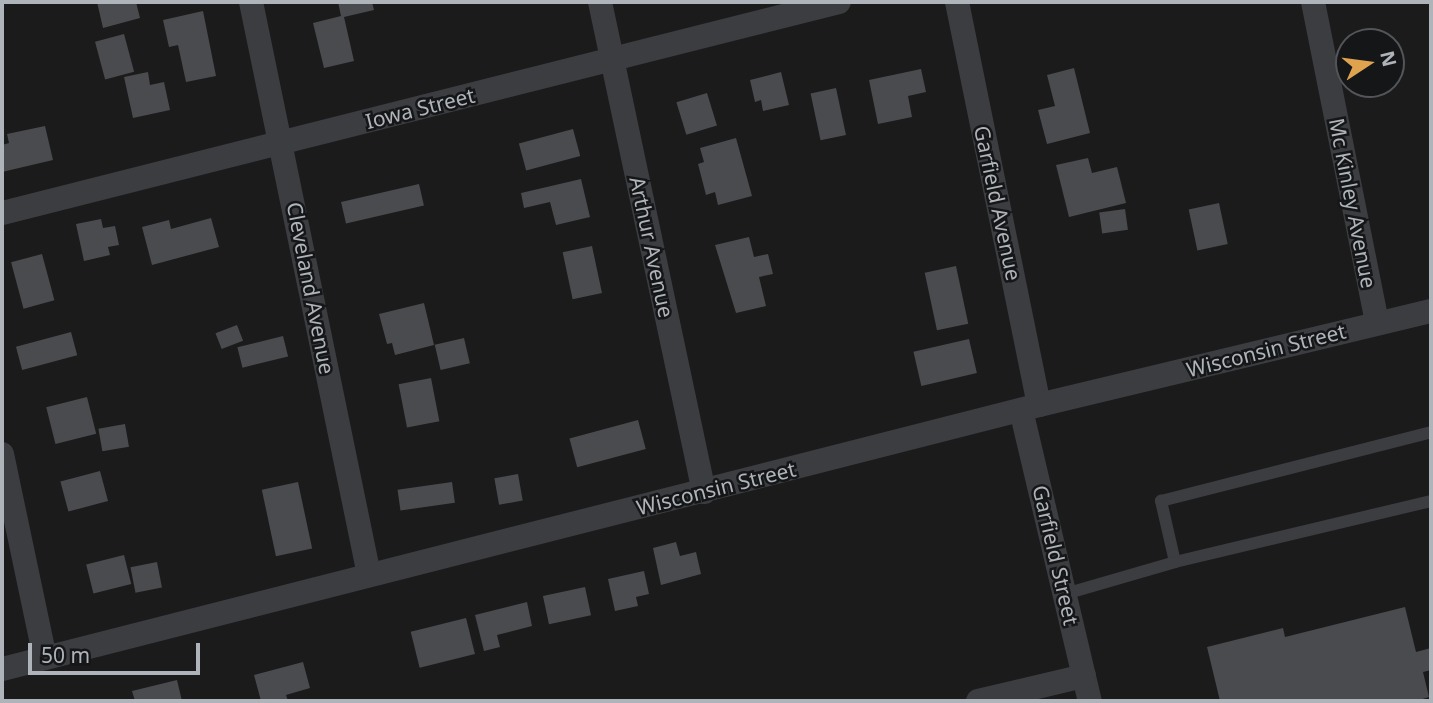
<!DOCTYPE html>
<style>
body{margin:0}
#map{position:relative;width:1433px;height:703px;overflow:hidden;background:#1b1b1c;font-family:"Noto Sans",sans-serif}
div>[style]{position:absolute}
.building>*{inset:0;background:#4a4b4e;transform-origin:0 0}
.lane>*{height:12px;margin:-6px;padding:0 6px;transform-origin:6px;border-radius:6px;background:#3c3d41}
.street>*{height:24px;margin:-12px;padding:0 12px;transform-origin:12px;border-radius:12px;background:#3c3d41}
span{translate:-50% -50%;white-space:nowrap;text-align:center;line-height:1.15;-webkit-text-stroke:5px #151617;paint-order:stroke}
.street-label{font-size:21px;color:#afb3ba}
.frame{position:absolute;inset:0;border:4px solid #afb3ba;pointer-events:none}
.north{position:absolute;left:1335px;top:28px;width:70px;height:70px;box-sizing:border-box;background:#151617;border:2px solid #535558;border-radius:50%;rotate:77deg;font-size:19px;font-weight:700;line-height:28px;text-align:center;color:#afb3ba}
.north::after{content:'';display:block;margin:auto;width:24px;height:32px;background:#dfa350;clip-path:polygon(50% 0,100% 100%,50% 72%,0 100%)}
.scale{position:absolute;left:28px;top:643px;width:172px;height:32px;box-sizing:border-box;border:4px solid #afb3ba;border-top:0;padding-left:9px;font-size:21px;line-height:24px;white-space:nowrap;color:#afb3ba;-webkit-text-stroke:5px #151617;paint-order:stroke}
</style>
<div id="map">
<div class="building">
<div style="clip-path:polygon(97px 2px,136px 2px,140px 18px,103px 28px)"></div>
<div style="clip-path:polygon(338px 2px,372px 2px,374px 10px,344px 17px,354px 61px,324px 68px,313px 23px,341px 16px)"></div>
<div style="clip-path:polygon(203px 11px,216px 76px,186px 82px,178px 45px,169px 47px,163px 20px)"></div>
<div style="left:124px;top:34px;width:39px;height:30px;rotate:75deg"></div>
<div style="clip-path:polygon(1074px 68px,1090px 133px,1047px 144px,1038px 110px,1055px 106px,1047px 75px)"></div>
<div style="clip-path:polygon(921px 69px,926px 92px,908px 96px,912px 117px,878px 124px,869px 80px)"></div>
<div style="clip-path:polygon(148px 72px,150px 85px,164px 82px,170px 110px,133px 118px,124px 77px)"></div>
<div style="clip-path:polygon(781px 72px,789px 105px,763px 111px,761px 100px,755px 102px,750px 80px)"></div>
<div style="left:836px;top:88px;width:48px;height:26px;rotate:78deg"></div>
<div style="left:707px;top:93px;width:34px;height:32px;rotate:73deg"></div>
<div style="clip-path:polygon(45px 126px,53px 160px,2px 172px,2px 145px,9px 143px,7px 134px)"></div>
<div style="left:573px;top:129px;width:28px;height:56px;rotate:75deg"></div>
<div style="clip-path:polygon(736px 138px,752px 196px,718px 205px,715px 192px,706px 195px,698px 164px,704px 162px,700px 148px)"></div>
<div style="clip-path:polygon(1088px 158px,1092px 173px,1117px 167px,1126px 203px,1069px 217px,1056px 165px)"></div>
<div style="clip-path:polygon(581px 179px,590px 217px,556px 225px,550px 202px,524px 208px,521px 193px)"></div>
<div style="left:419px;top:184px;width:22px;height:80px;rotate:77deg"></div>
<div style="left:1219px;top:203px;width:42px;height:31px;rotate:78deg"></div>
<div style="left:1125px;top:209px;width:21px;height:26px;rotate:82deg"></div>
<div style="clip-path:polygon(211px 218px,219px 247px,152px 265px,142px 227px,169px 220px,171px 229px)"></div>
<div style="clip-path:polygon(101px 219px,103px 228px,115px 226px,119px 245px,108px 247px,110px 255px,84px 261px,76px 224px)"></div>
<div style="clip-path:polygon(749px 237px,754px 257px,768px 254px,773px 274px,759px 277px,766px 306px,736px 313px,715px 245px)"></div>
<div style="left:592px;top:246px;width:48px;height:30px;rotate:78deg"></div>
<div style="left:42px;top:254px;width:48px;height:32px;rotate:75deg"></div>
<div style="left:956px;top:266px;width:59px;height:32px;rotate:78deg"></div>
<div style="clip-path:polygon(424px 303px,434px 345px,395px 355px,392px 343px,387px 344px,379px 314px)"></div>
<div style="left:237px;top:325px;width:17px;height:23px;rotate:69deg"></div>
<div style="left:71px;top:332px;width:24px;height:57px;rotate:75deg"></div>
<div style="left:283px;top:336px;width:21px;height:47px;rotate:76deg"></div>
<div style="left:464px;top:338px;width:26px;height:30px;rotate:77deg"></div>
<div style="left:969px;top:339px;width:35px;height:57px;rotate:77deg"></div>
<div style="left:431px;top:378px;width:44px;height:33px;rotate:79deg"></div>
<div style="left:87px;top:397px;width:38px;height:42px;rotate:76deg"></div>
<div style="left:638px;top:420px;width:30px;height:71px;rotate:75deg"></div>
<div style="left:125px;top:424px;width:23px;height:27px;rotate:80deg"></div>
<div style="left:100px;top:471px;width:31px;height:41px;rotate:75deg"></div>
<div style="left:518px;top:474px;width:27px;height:24px;rotate:80deg"></div>
<div style="left:298px;top:482px;width:68px;height:37px;rotate:78deg"></div>
<div style="left:452px;top:482px;width:21px;height:55px;rotate:82deg"></div>
<div style="clip-path:polygon(676px 542px,680px 556px,696px 552px,701px 574px,661px 585px,653px 548px)"></div>
<div style="left:124px;top:555px;width:30px;height:39px;rotate:76deg"></div>
<div style="left:157px;top:562px;width:26px;height:27px;rotate:79deg"></div>
<div style="clip-path:polygon(644px 571px,649px 594px,636px 597px,638px 606px,615px 611px,608px 579px)"></div>
<div style="left:585px;top:587px;width:29px;height:43px;rotate:78deg"></div>
<div style="clip-path:polygon(527px 602px,532px 626px,497px 635px,500px 647px,484px 651px,475px 615px)"></div>
<div style="clip-path:polygon(1405px 607px,1416px 652px,1431px 648px,1431px 670px,1423px 672px,1429px 697px,1416px 701px,1220px 701px,1207px 647px,1283px 628px,1285px 637px)"></div>
<div style="left:466px;top:618px;width:37px;height:57px;rotate:76deg"></div>
<div style="clip-path:polygon(303px 662px,310px 688px,286px 695px,288px 701px,261px 701px,254px 675px)"></div>
<div style="clip-path:polygon(177px 680px,182px 701px,135px 701px,132px 691px)"></div>
</div>
<div class="lane">
<div style="left:1175px;top:562px;width:63px;rotate:-102.9deg"></div>
<div style="left:1161px;top:501px;width:279px;rotate:-14.3deg"></div>
<div style="left:1065px;top:594px;width:115px;rotate:-16.2deg"></div>
<div style="left:1175px;top:562px;width:263px;rotate:-13.4deg"></div>
</div>
<div class="street">
<div style="left:251px;top:2px;width:585px;rotate:78.36deg"></div>
<div style="left:600px;top:2px;width:501px;rotate:78.02deg"></div>
<div style="left:957px;top:2px;width:411px;rotate:78.5deg"></div>
<div style="left:1313px;top:2px;width:327px;rotate:78.7deg"></div>
<div style="left:2px;top:213px;width:863px;rotate:-14.15deg"></div>
<div style="left:1021px;top:410px;width:299px;rotate:76.7deg"></div>
<div style="left:2px;top:454px;width:208px;rotate:78.1deg"></div>
<div style="left:2px;top:669px;width:1070px;rotate:-14.28deg"></div>
<div style="left:1039px;top:405px;width:403px;rotate:-13.5deg"></div>
<div style="left:978px;top:701px;width:109px;rotate:-13.3deg"></div>
</div>
<div class="street-label">
<span style="left:420px;top:108px;rotate:-14deg">Iowa Street</span>
<span style="left:998px;top:203px;rotate:78deg">Garfield Avenue</span>
<span style="left:1353px;top:203px;rotate:79deg">Mc Kinley Avenue</span>
<span style="left:652px;top:247px;rotate:78deg">Arthur Avenue</span>
<span style="left:311px;top:288px;rotate:79deg">Cleveland Avenue</span>
<span style="left:1266px;top:350px;rotate:-14deg">Wisconsin Street</span>
<span style="left:716px;top:488px;rotate:-14deg">Wisconsin Street</span>
<span style="left:1056px;top:555px;rotate:77deg">Garfield Street</span>
</div>
<div class="frame"></div>
<div class="north">N</div>
<div class="scale">50 m</div>
</div>
